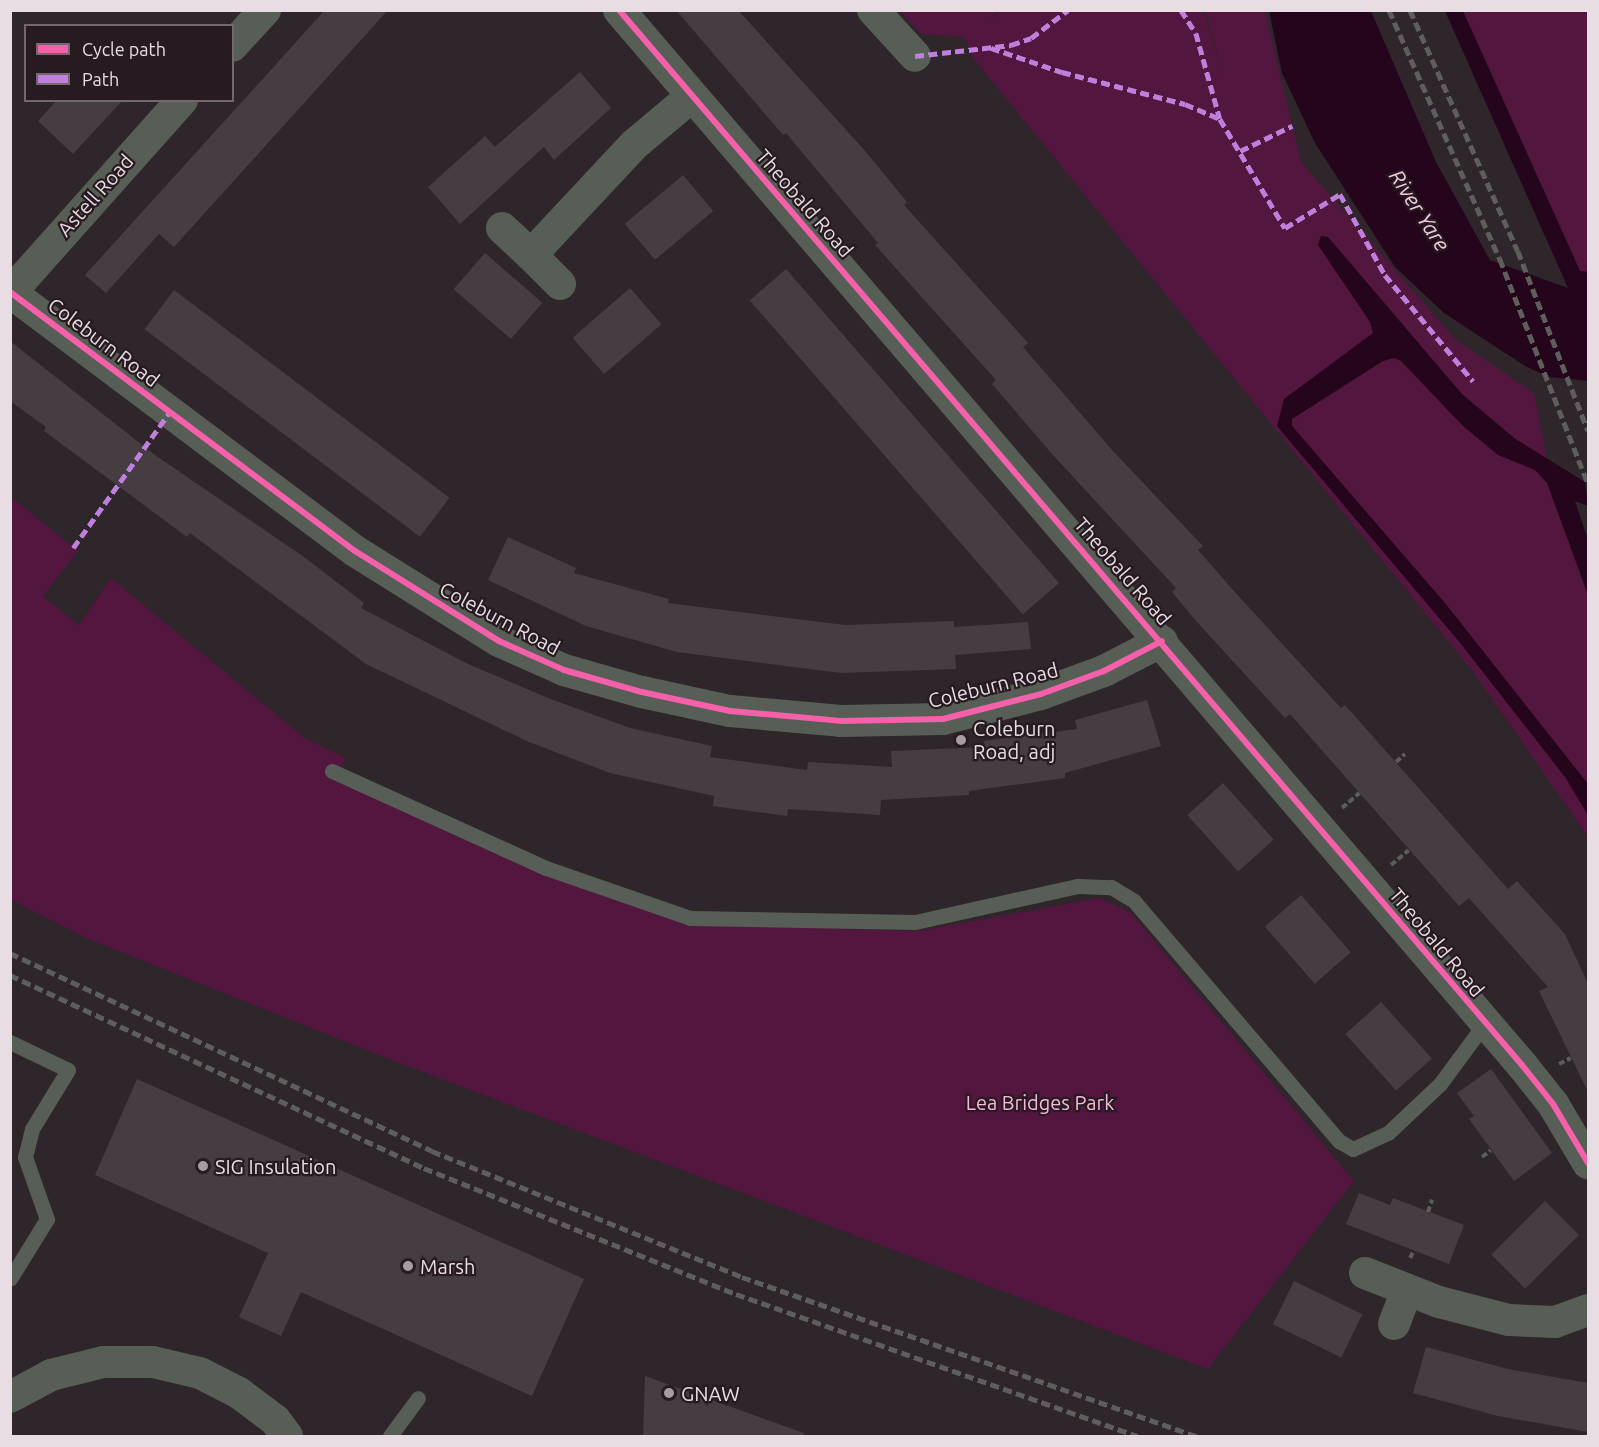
<!DOCTYPE html>
<style>
body{margin:0}
#map{position:relative;width:1599px;height:1447px;overflow:hidden;background:#2e262a;font-family:Ubuntu,sans-serif}
div>[style]{position:absolute}
.green>*{inset:0;background:#52163f}
.water>*{inset:0;background:#25051b}
.building>*{inset:0;background:#453d42;transform-origin:0 0}
.path>*{height:4px;margin-top:-2px;transform-origin:0;background:repeating-linear-gradient(90deg,#5a5e58 0 6px,transparent 0 9px)}
.lane>*{height:15px;margin:-7.5px;padding:0 7.5px;transform-origin:7.5px;border-radius:7.5px;background:#575e55}
.street>*{height:32px;margin:-16px;padding:0 16px;transform-origin:16px;border-radius:16px;background:#575e55}
.rail>*{height:4.5px;margin-top:-2.25px;transform-origin:0;background:repeating-linear-gradient(90deg,#5e5f5c 0 9px,transparent 0 13.5px)}
.quiet>*{height:4.5px;margin-top:-2.25px;transform-origin:0;background:repeating-linear-gradient(90deg,#c07fdc 0 9px,transparent 0 13.5px)}
.cycleway>*{height:6px;margin:-3px;padding:0 3px;transform-origin:3px;border-radius:3px;background:#f560ab}
.dots>*{width:16px;height:16px;translate:-50% -50%;box-sizing:border-box;border:3px solid #271a21;border-radius:50%}
span{translate:-50% -50%;white-space:nowrap;text-align:center;line-height:1.15;-webkit-text-stroke:4.5px #271a21;paint-order:stroke}
.street-label{font-size:20px;color:#e7dde3}
.poi-label{font-size:20px;color:#e7dde3}
.left{translate:0 -50%;text-align:left}
.park-label{font-size:20px;color:#f8b8dc}
.water-label{font-size:21px;color:#f6cbe3;font-style:italic}
.frame{position:absolute;inset:0;border:12px solid #e7dde3;pointer-events:none}
.legend{position:absolute;left:24px;top:24px;width:210px;height:78px;box-sizing:border-box;background:#271a21;border:2px solid #74686f;margin:0;padding:8px 10px;list-style:none;font-size:18px;color:#e7dde3}
.legend li{display:flex;align-items:center;gap:12px;height:30px}
.legend b{width:30px;border:2px solid #74686f}
</style>
<div id="map">
<div class="green">
<div style="clip-path:polygon(900px 11px,999px 11px,986px 22px,1002px 11px,1203px 11px,1224px 77px,1205px 11px,1265px 11px,1301px 162px,1456px 340px,1534px 393px,1550px 476px,1588px 586px,1588px 837px,1474px 673px,973px 58px,965px 37px,921px 34px)"></div>
<div style="clip-path:polygon(1463px 11px,1588px 11px,1588px 272px,1580px 271px)"></div>
<div style="clip-path:polygon(10px 496px,78px 551px,43px 596px,79px 625px,111px 578px,306px 739px,346px 758px,337px 775px,706px 925px,919px 931px,1099px 898px,1130px 912px,1354px 1181px,1208px 1369px,399px 1063px,86px 938px,11px 900px)"></div>
</div>
<div class="water">
<div style="clip-path:polygon(1269px 11px,1371px 11px,1436px 162px,1490px 260px,1568px 288px,1445px 11px,1463px 11px,1580px 271px,1588px 272px,1588px 381px,1549px 377px,1525px 366px,1444px 313px,1395px 267px,1315px 143px,1282px 73px)"></div>
<div style="clip-path:polygon(1321px 236px,1328px 237px,1462px 394px,1514px 438px,1585px 482px,1588px 506px,1575px 501px,1588px 540px,1588px 595px,1547px 483px,1535px 470px,1498px 455px,1463px 426px,1401px 361px,1394px 358px,1383px 361px,1292px 419px,1292px 426px,1445px 603px,1588px 784px,1588px 815px,1565px 777px,1461px 644px,1277px 426px,1284px 399px,1373px 333px,1370px 322px,1318px 245px)"></div>
</div>
<div class="building">
<div style="clip-path:polygon(325px 10px,388px 10px,174px 247px,159px 234px,106px 293px,85px 275px)"></div>
<div style="clip-path:polygon(676px 10px,738px 10px,866px 152px,907px 202px,904px 205px,1028px 343px,1023px 347px,1113px 451px,1203px 546px,1198px 550px,1233px 590px,1341px 708px,1345px 705px,1508px 889px,1517px 881px,1565px 934px,1588px 984px,1588px 1092px,1539px 991px,1548px 987px,1469px 898px,1459px 906px,1290px 714px,1285px 718px,1196px 621px,1172px 592px,1176px 588px,1052px 454px,992px 384px,996px 380px,875px 245px,878px 243px,786px 133px,783px 135px)"></div>
<div style="clip-path:polygon(580px 72px,611px 108px,554px 160px,544px 147px,460px 224px,428px 187px,485px 136px,495px 147px)"></div>
<div style="clip-path:polygon(57px 100px,123px 100px,73px 154px,38px 121px)"></div>
<div style="left:683px;top:175px;width:47px;height:76px;rotate:50deg"></div>
<div style="left:485px;top:253px;width:76px;height:48px;rotate:41deg"></div>
<div style="left:786px;top:269px;width:416px;height:48px;rotate:49deg"></div>
<div style="left:630px;top:288px;width:48px;height:76px;rotate:49deg"></div>
<div style="left:174px;top:290px;width:345px;height:49px;rotate:37deg"></div>
<div style="clip-path:polygon(10px 341px,155px 455px,304px 557px,364px 603px,361px 608px,468px 664px,548px 698px,630px 728px,712px 746px,710px 757px,807px 770px,808px 762px,892px 767px,891px 751px,985px 747px,984px 741px,1077px 729px,1075px 720px,1147px 700px,1161px 746px,1065px 773px,1065px 778px,969px 791px,969px 795px,881px 800px,880px 815px,788px 809px,787px 816px,713px 806px,714px 796px,610px 773px,529px 742px,366px 664px,190px 533px,187px 537px,44px 431px,46px 427px,10px 401px)"></div>
<div style="clip-path:polygon(508px 537px,576px 568px,574px 573px,669px 599px,668px 603px,845px 625px,954px 621px,954px 627px,1028px 622px,1031px 649px,955px 655px,956px 669px,841px 673px,677px 652px,586px 626px,488px 580px)"></div>
<div style="left:1223px;top:783px;width:76px;height:48px;rotate:48deg"></div>
<div style="left:1301px;top:895px;width:76px;height:48px;rotate:49deg"></div>
<div style="left:1381px;top:1002px;width:76px;height:48px;rotate:48deg"></div>
<div style="clip-path:polygon(1491px 1069px,1552px 1153px,1514px 1181px,1469px 1119px,1474px 1116px,1457px 1093px)"></div>
<div style="clip-path:polygon(137px 1079px,584px 1279px,532px 1396px,301px 1292px,281px 1336px,239px 1317px,268px 1253px,95px 1175px)"></div>
<div style="clip-path:polygon(1359px 1193px,1390px 1205px,1393px 1198px,1464px 1225px,1449px 1264px,1346px 1224px)"></div>
<div style="left:1545px;top:1201px;width:48px;height:76px;rotate:45deg"></div>
<div style="left:1294px;top:1281px;width:76px;height:48px;rotate:26deg"></div>
<div style="clip-path:polygon(1426px 1347px,1508px 1369px,1588px 1383px,1588px 1432px,1498px 1416px,1413px 1393px)"></div>
<div style="clip-path:polygon(645px 1376px,804px 1433px,803px 1437px,643px 1437px)"></div>
</div>
<div class="path">
<div style="left:1396px;top:762px;width:12px;rotate:-42deg"></div>
<div style="left:1342px;top:808px;width:23px;rotate:-41deg"></div>
<div style="left:1391px;top:865px;width:23px;rotate:-40deg"></div>
<div style="left:1559px;top:1064px;width:13px;rotate:-27deg"></div>
<div style="left:1482px;top:1157px;width:11px;rotate:-38deg"></div>
<div style="left:1428px;top:1212px;width:13px;rotate:-72deg"></div>
<div style="left:1410px;top:1258px;width:9px;rotate:-63deg"></div>
</div>
<div class="lane">
<div style="left:332px;top:771px;width:235px;rotate:24.4deg"></div>
<div style="left:546px;top:868px;width:152px;rotate:19.1deg"></div>
<div style="left:690px;top:918px;width:225px;rotate:1deg"></div>
<div style="left:915px;top:922px;width:167px;rotate:-12.5deg"></div>
<div style="left:1078px;top:886px;width:33px;rotate:2deg"></div>
<div style="left:1111px;top:887px;width:27px;rotate:31deg"></div>
<div style="left:1134px;top:901px;width:316px;rotate:49.5deg"></div>
<div style="left:1339px;top:1141px;width:16px;rotate:30deg"></div>
<div style="left:1353px;top:1149px;width:38px;rotate:-25deg"></div>
<div style="left:1388px;top:1133px;width:71px;rotate:-43.3deg"></div>
<div style="left:1440px;top:1084px;width:76px;rotate:-53.6deg"></div>
<div style="left:10px;top:1042px;width:64px;rotate:25.8deg"></div>
<div style="left:68px;top:1070px;width:69px;rotate:121.4deg"></div>
<div style="left:32px;top:1129px;width:29px;rotate:104deg"></div>
<div style="left:25px;top:1157px;width:66px;rotate:70.5deg"></div>
<div style="left:47px;top:1219px;width:70px;rotate:121.7deg"></div>
<div style="left:390px;top:1436px;width:47px;rotate:-53.6deg"></div>
</div>
<div class="street">
<div style="left:619px;top:10px;width:1389px;rotate:49.44deg"></div>
<div style="left:1522px;top:1065px;width:50px;rotate:51.5deg"></div>
<div style="left:1553px;top:1104px;width:69px;rotate:59.3deg"></div>
<div style="left:873px;top:10px;width:62px;rotate:47.6deg"></div>
<div style="left:232px;top:46px;width:49px;rotate:-47.5deg"></div>
<div style="left:502px;top:228px;width:40px;rotate:43deg"></div>
<div style="left:531px;top:255px;width:152px;rotate:-46.9deg"></div>
<div style="left:635px;top:144px;width:73px;rotate:-40deg"></div>
<div style="left:531px;top:255px;width:41px;rotate:45deg"></div>
<div style="left:10px;top:292px;width:431px;rotate:36.9deg"></div>
<div style="left:355px;top:551px;width:170px;rotate:32deg"></div>
<div style="left:499px;top:641px;width:71px;rotate:24deg"></div>
<div style="left:564px;top:670px;width:81px;rotate:15.8deg"></div>
<div style="left:642px;top:692px;width:90px;rotate:12.2deg"></div>
<div style="left:730px;top:711px;width:111px;rotate:5.1deg"></div>
<div style="left:841px;top:721px;width:102px;rotate:-1.1deg"></div>
<div style="left:943px;top:719px;width:101px;rotate:-14.3deg"></div>
<div style="left:1041px;top:694px;width:67px;rotate:-20.1deg"></div>
<div style="left:1104px;top:671px;width:65px;rotate:-27.3deg"></div>
<div style="left:11px;top:292px;width:257px;rotate:-48.3deg"></div>
<div style="left:1365px;top:1273px;width:79px;rotate:21.4deg"></div>
<div style="left:1439px;top:1302px;width:72px;rotate:14.4deg"></div>
<div style="left:1509px;top:1320px;width:46px;rotate:2.5deg"></div>
<div style="left:1555px;top:1322px;width:35px;rotate:-20deg"></div>
<div style="left:1394px;top:1324px;width:36px;rotate:-69deg"></div>
<div style="left:10px;top:1397px;width:47px;rotate:-28.2deg"></div>
<div style="left:51px;top:1375px;width:54px;rotate:-14deg"></div>
<div style="left:103px;top:1362px;width:50px"></div>
<div style="left:153px;top:1362px;width:48px;rotate:13.2deg"></div>
<div style="left:200px;top:1373px;width:44px;rotate:27.1deg"></div>
<div style="left:239px;top:1393px;width:45px;rotate:36.9deg"></div>
<div style="left:275px;top:1420px;width:20px;rotate:53deg"></div>
</div>
<div class="rail">
<div style="left:1389px;top:10px;width:273px;rotate:66deg"></div>
<div style="left:1500px;top:259px;width:242px;rotate:68.6deg"></div>
<div style="left:1410px;top:10px;width:264px;rotate:65.9deg"></div>
<div style="left:1518px;top:251px;width:193px;rotate:68.7deg"></div>
<div style="left:10px;top:953px;width:466px;rotate:25.1deg"></div>
<div style="left:432px;top:1151px;width:335px;rotate:22.1deg"></div>
<div style="left:742px;top:1277px;width:482px;rotate:19.3deg"></div>
<div style="left:10px;top:975px;width:457px;rotate:25deg"></div>
<div style="left:424px;top:1168px;width:336px;rotate:22deg"></div>
<div style="left:736px;top:1294px;width:426px;rotate:19.5deg"></div>
</div>
<div class="quiet">
<div style="left:1181px;top:10px;width:27px;rotate:57deg"></div>
<div style="left:1196px;top:33px;width:89px;rotate:74.4deg"></div>
<div style="left:991px;top:48px;width:75px;rotate:18.7deg"></div>
<div style="left:1062px;top:72px;width:127px;rotate:14.6deg"></div>
<div style="left:1185px;top:104px;width:38px;rotate:23deg"></div>
<div style="left:1220px;top:119px;width:127px;rotate:59.2deg"></div>
<div style="left:1285px;top:228px;width:65px;rotate:-31.7deg"></div>
<div style="left:1340px;top:194px;width:93px;rotate:60.9deg"></div>
<div style="left:1385px;top:275px;width:138px;rotate:50.3deg"></div>
<div style="left:915px;top:56px;width:97px;rotate:-6.5deg"></div>
<div style="left:1011px;top:45px;width:21px;rotate:-19deg"></div>
<div style="left:1031px;top:38px;width:46px;rotate:-37.1deg"></div>
<div style="left:1240px;top:151px;width:58px;rotate:-25.7deg"></div>
<div style="left:73px;top:548px;width:166px;rotate:-54.6deg"></div>
</div>
<div class="cycleway">
<div style="left:619px;top:10px;width:1389px;rotate:49.44deg"></div>
<div style="left:1522px;top:1065px;width:50px;rotate:51.5deg"></div>
<div style="left:1553px;top:1104px;width:69px;rotate:59.3deg"></div>
<div style="left:10px;top:292px;width:431px;rotate:36.9deg"></div>
<div style="left:355px;top:551px;width:170px;rotate:32deg"></div>
<div style="left:499px;top:641px;width:71px;rotate:24deg"></div>
<div style="left:564px;top:670px;width:81px;rotate:15.8deg"></div>
<div style="left:642px;top:692px;width:90px;rotate:12.2deg"></div>
<div style="left:730px;top:711px;width:111px;rotate:5.1deg"></div>
<div style="left:841px;top:721px;width:102px;rotate:-1.1deg"></div>
<div style="left:943px;top:719px;width:101px;rotate:-14.3deg"></div>
<div style="left:1041px;top:694px;width:67px;rotate:-20.1deg"></div>
<div style="left:1104px;top:671px;width:65px;rotate:-27.3deg"></div>
</div>
<div class="dots">
<div style="left:961px;top:740px;background:#a69da2"></div>
<div style="left:203px;top:1166px;background:#a69da2"></div>
<div style="left:408px;top:1266px;background:#a69da2"></div>
<div style="left:669px;top:1393px;background:#a69da2"></div>
</div>
<div class="street-label">
<span style="left:95px;top:195px;rotate:-48deg">Astell Road</span>
<span style="left:805px;top:203px;rotate:49deg">Theobald Road</span>
<span style="left:104px;top:342px;rotate:37deg">Coleburn Road</span>
<span style="left:1123px;top:571px;rotate:49deg">Theobald Road</span>
<span style="left:500px;top:618px;rotate:28deg">Coleburn Road</span>
<span style="left:993px;top:685px;rotate:-14deg">Coleburn Road</span>
<span style="left:1437px;top:942px;rotate:50deg">Theobald Road</span>
</div>
<div class="poi-label">
<span class="left" style="left:973px;top:740px">Coleburn<br>Road, adj</span>
<span class="left" style="left:215px;top:1166px">SIG Insulation</span>
<span class="left" style="left:420px;top:1266px">Marsh</span>
<span class="left" style="left:681px;top:1393px">GNAW</span>
</div>
<div class="park-label">
<span style="left:1040px;top:1102px">Lea Bridges Park</span>
</div>
<div class="water-label">
<span style="left:1420px;top:210px;rotate:57deg">River Yare</span>
</div>
<div class="frame"></div>
<ul class="legend">
<li><b style="height:8px;background:#f560ab"></b>Cycle path</li>
<li><b style="height:8px;background:#c07fdc"></b>Path</li>
</ul>
</div>
